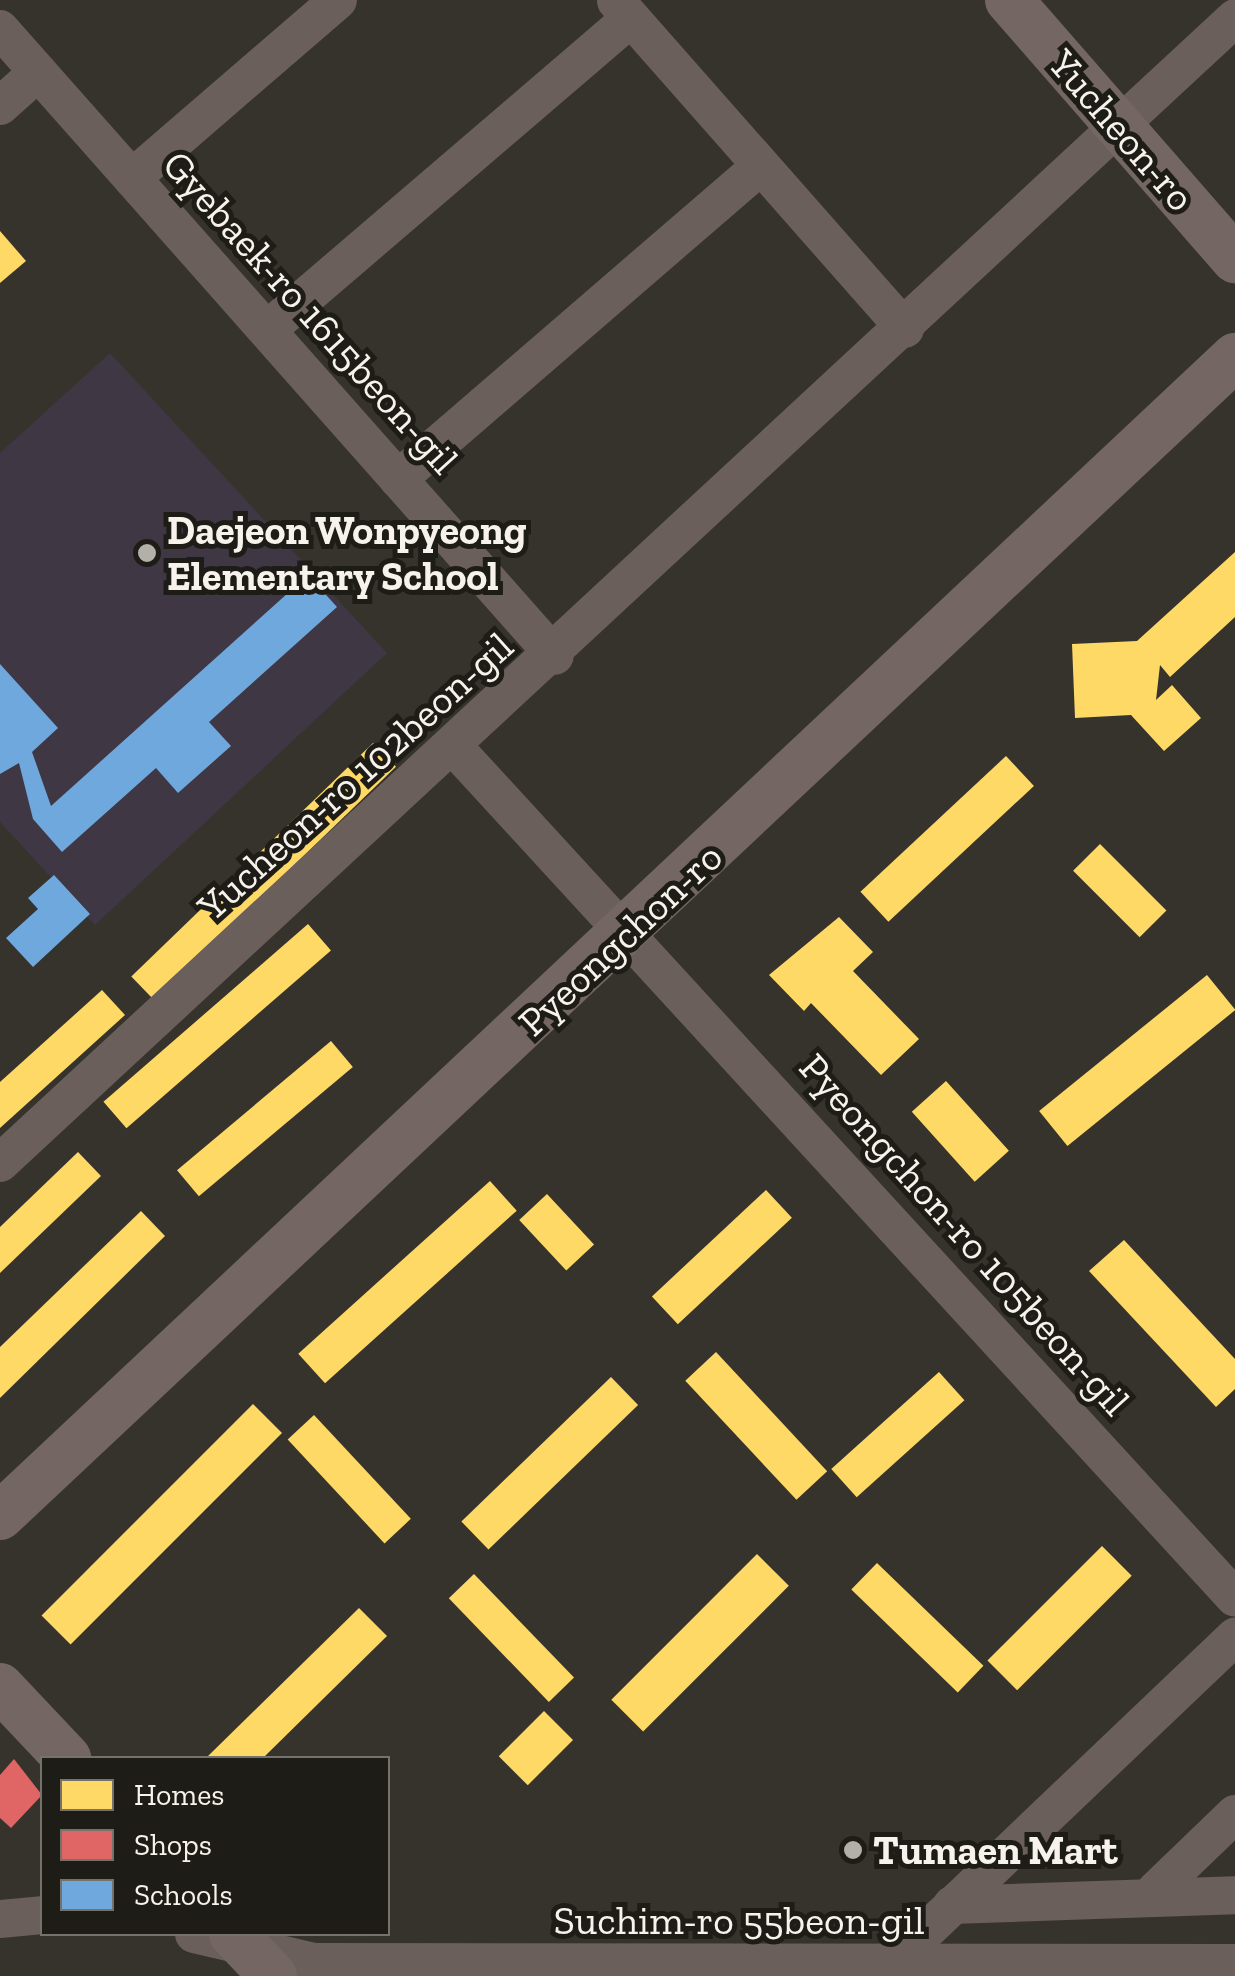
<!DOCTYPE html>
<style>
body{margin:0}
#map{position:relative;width:1235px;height:1976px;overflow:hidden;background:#36332c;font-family:"Zilla Slab",serif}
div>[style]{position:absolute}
.education>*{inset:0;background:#403744}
.homes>*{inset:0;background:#ffd966;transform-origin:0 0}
.shops>*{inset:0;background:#e06666}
.schools>*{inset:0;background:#6fa8dc}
.minor>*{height:38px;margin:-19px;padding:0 19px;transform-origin:19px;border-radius:19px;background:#6b5f5c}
.major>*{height:48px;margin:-24px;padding:0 24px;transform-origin:24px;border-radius:24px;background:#746663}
.dots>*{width:28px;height:28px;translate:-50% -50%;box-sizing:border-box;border:5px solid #1e1c17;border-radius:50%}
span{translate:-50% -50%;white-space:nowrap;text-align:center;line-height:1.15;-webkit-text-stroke:10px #1e1c17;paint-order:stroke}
.street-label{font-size:40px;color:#f7f3ec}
.poi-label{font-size:40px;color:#f7f3ec;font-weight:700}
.left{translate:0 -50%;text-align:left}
.legend{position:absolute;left:40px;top:1756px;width:350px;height:180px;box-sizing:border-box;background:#1e1c17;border:2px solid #75726c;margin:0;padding:12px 18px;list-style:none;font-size:30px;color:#f7f3ec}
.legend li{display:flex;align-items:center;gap:20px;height:50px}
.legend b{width:50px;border:2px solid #75726c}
</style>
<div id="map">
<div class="education">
<div style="clip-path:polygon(110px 353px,387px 653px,95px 925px,0 822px,0 453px)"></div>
</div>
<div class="homes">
<div style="clip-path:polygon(0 231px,26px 261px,0 283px)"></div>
<div style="clip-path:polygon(1235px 552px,1235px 617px,1170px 677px,1160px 665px,1156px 700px,1172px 685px,1201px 718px,1164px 751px,1131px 715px,1075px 718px,1072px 644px,1137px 641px)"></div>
<div style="left:373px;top:743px;width:33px;height:336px;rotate:46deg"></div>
<div style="left:1006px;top:756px;width:41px;height:199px;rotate:47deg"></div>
<div style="left:1100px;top:844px;width:94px;height:38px;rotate:45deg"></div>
<div style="clip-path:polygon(839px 917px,873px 952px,853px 971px,919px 1039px,881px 1075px,811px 1003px,804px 1011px,769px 975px)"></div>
<div style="left:308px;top:924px;width:35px;height:271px;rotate:49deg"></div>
<div style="left:1207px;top:975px;width:45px;height:216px;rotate:51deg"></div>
<div style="clip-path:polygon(102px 990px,125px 1015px,0 1128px,0 1082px)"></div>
<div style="left:331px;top:1041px;width:34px;height:201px;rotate:50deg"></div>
<div style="left:946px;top:1081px;width:94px;height:46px;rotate:48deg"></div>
<div style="clip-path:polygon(78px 1152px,101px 1176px,0 1273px,0 1227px)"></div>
<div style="left:490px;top:1181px;width:40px;height:258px;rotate:48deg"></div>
<div style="left:766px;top:1190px;width:38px;height:156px;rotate:47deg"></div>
<div style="left:547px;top:1194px;width:69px;height:38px;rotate:47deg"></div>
<div style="clip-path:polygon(141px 1211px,165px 1236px,0 1398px,0 1347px)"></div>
<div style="clip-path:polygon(1124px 1240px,1235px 1359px,1235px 1389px,1216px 1407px,1089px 1271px)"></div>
<div style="left:716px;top:1352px;width:163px;height:42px;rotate:47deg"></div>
<div style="left:939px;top:1372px;width:38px;height:145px;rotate:48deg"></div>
<div style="left:611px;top:1377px;width:39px;height:208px;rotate:46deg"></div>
<div style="left:253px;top:1404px;width:41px;height:299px;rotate:45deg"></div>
<div style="left:314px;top:1415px;width:142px;height:36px;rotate:47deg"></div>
<div style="left:1102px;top:1546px;width:42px;height:162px;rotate:45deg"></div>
<div style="left:757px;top:1554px;width:45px;height:206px;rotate:45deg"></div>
<div style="left:877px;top:1563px;width:148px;height:37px;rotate:44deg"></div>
<div style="left:474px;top:1574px;width:144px;height:35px;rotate:46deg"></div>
<div style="clip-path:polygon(359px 1608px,387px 1636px,263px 1758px,206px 1758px)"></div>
<div style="left:544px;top:1711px;width:41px;height:64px;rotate:45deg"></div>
</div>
<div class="shops">
<div style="clip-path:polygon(14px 1759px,42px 1795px,11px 1828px,0 1818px,0 1775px)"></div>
</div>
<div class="schools">
<div style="clip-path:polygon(308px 575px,337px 607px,209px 722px,231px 746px,178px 793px,156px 768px,62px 852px,33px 819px,19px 763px,0 774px,0 664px,58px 728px,32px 752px,51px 806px)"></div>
<div style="clip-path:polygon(54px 875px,90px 914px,33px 967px,6px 938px,38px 909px,28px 898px)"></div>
</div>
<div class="minor">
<div style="left:616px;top:1px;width:437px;rotate:48.6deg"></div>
<div style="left:0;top:29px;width:837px;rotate:48.49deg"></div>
<div style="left:0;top:106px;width:51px;rotate:-41.8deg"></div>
<div style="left:132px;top:178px;width:272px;rotate:-40.8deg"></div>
<div style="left:267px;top:330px;width:479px;rotate:-40.6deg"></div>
<div style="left:398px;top:479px;width:479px;rotate:-40.8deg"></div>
<div style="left:453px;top:746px;width:1156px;rotate:47.45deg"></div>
<div style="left:0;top:1163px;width:1684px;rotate:-42.83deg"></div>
<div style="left:1155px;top:1891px;width:111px;rotate:-43.9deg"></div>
<div style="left:952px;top:1905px;width:283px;rotate:-2deg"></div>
<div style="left:0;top:1919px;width:42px;rotate:-5.4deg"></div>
<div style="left:194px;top:1934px;width:122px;rotate:13.2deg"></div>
<div style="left:313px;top:1962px;width:922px;rotate:0.06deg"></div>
<div style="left:884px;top:1971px;width:485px;rotate:-43.6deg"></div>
</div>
<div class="major">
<div style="left:1009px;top:0;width:344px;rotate:48.9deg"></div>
<div style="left:0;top:1516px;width:1694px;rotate:-43.18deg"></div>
<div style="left:0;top:1687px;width:98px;rotate:46.7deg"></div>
<div style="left:233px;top:1934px;width:58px;rotate:46.4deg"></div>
</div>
<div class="dots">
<div style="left:147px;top:553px;background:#b3b0a9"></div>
<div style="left:853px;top:1850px;background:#b3b0a9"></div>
</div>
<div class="street-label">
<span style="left:1122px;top:130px;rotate:49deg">Yucheon-ro</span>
<span style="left:311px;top:312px;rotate:48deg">Gyebaek-ro 1615beon-gil</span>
<span style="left:355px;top:776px;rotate:-42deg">Yucheon-ro 102beon-gil</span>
<span style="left:620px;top:939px;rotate:-43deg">Pyeongchon-ro</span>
<span style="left:965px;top:1234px;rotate:48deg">Pyeongchon-ro 105beon-gil</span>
<span style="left:739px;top:1920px">Suchim-ro 55beon-gil</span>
</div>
<div class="poi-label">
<span class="left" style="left:167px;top:553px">Daejeon Wonpyeong<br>Elementary School</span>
<span class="left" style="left:873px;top:1850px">Tumaen Mart</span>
</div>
<ul class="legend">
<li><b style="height:28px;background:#ffd966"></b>Homes</li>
<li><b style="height:28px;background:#e06666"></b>Shops</li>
<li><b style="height:28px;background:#6fa8dc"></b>Schools</li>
</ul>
</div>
